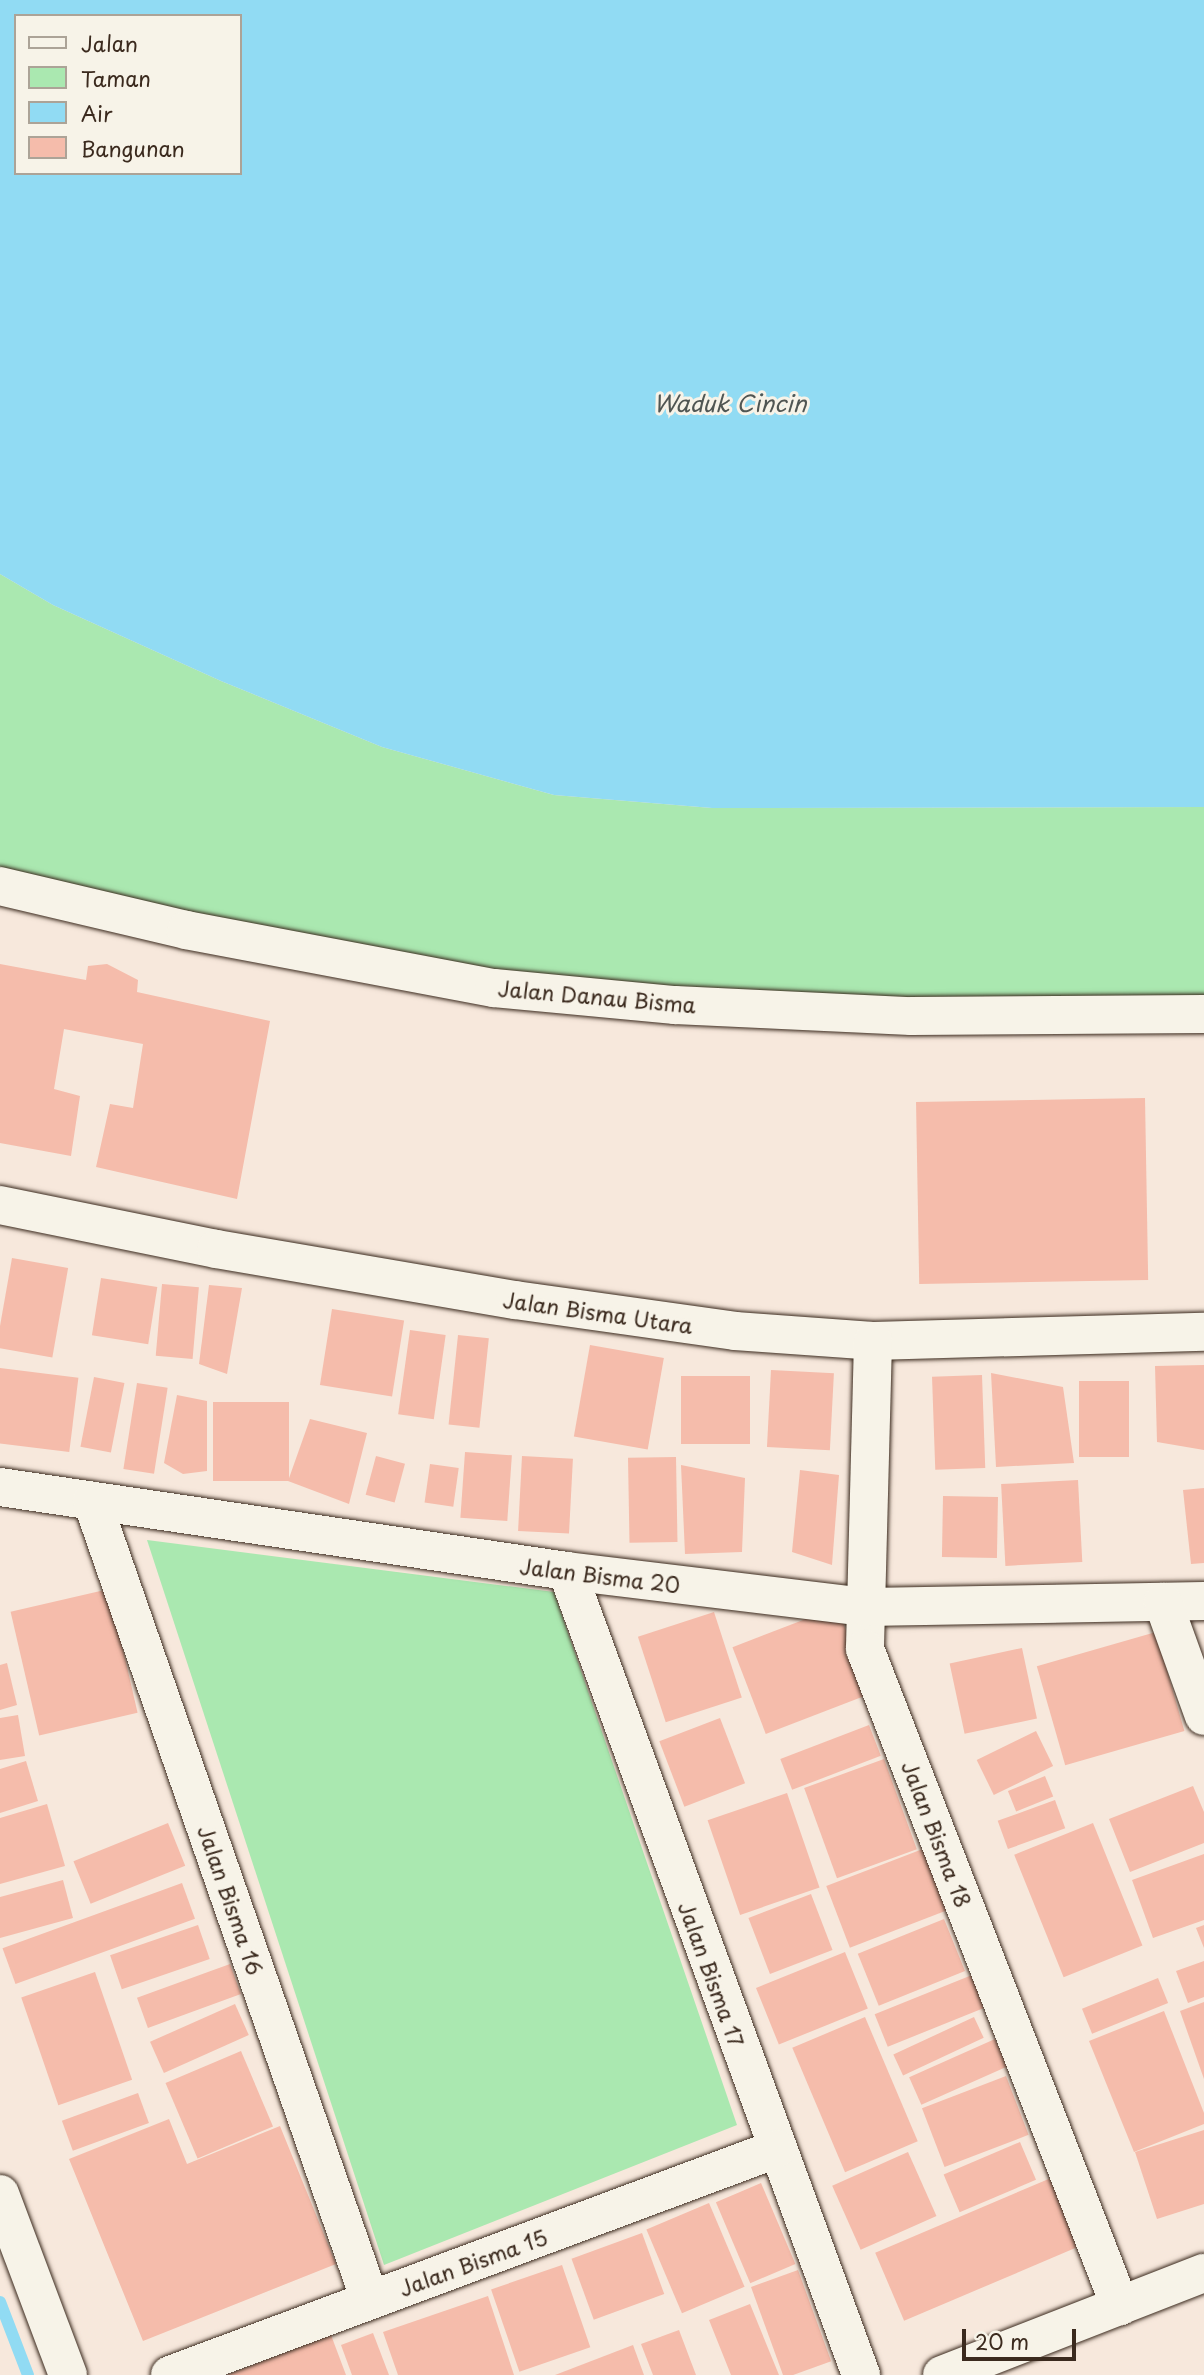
<!DOCTYPE html>
<style>
body{margin:0}
#map{position:relative;width:1204px;height:2375px;overflow:hidden;background:#f7e8dc;font-family:"Playpen Sans",sans-serif}
div>[style]{position:absolute}
.green>*{inset:0;background:#aae8b0}
.water>*{inset:0;background:#91dbf3}
.stream>*{height:12px;margin:-6px;padding:0 6px;transform-origin:6px;border-radius:6px;background:#91dbf3}
.building>*{inset:0;background:#f5bcab;transform-origin:0 0}
.roads{filter:drop-shadow(0 0 2px #3b2a1e) drop-shadow(0 0 2px #3b2a1e)}
.minor>*{height:38px;margin:-19px;padding:0 19px;transform-origin:19px;border-radius:19px;background:#f7f3e8}
span{translate:-50% -50%;white-space:nowrap;text-align:center;line-height:1.15;-webkit-text-stroke:6px #f7f3e8;paint-order:stroke}
.street-label{font-size:21px;color:#3b2a1e}
.water-label{font-size:23px;color:#505653;font-style:italic}
.legend{position:absolute;left:14px;top:14px;width:228px;height:161px;box-sizing:border-box;background:#f7f3e8;border:2px solid #aca397;margin:0;padding:9px 12px;list-style:none;font-size:21px;color:#3b2a1e}
.legend li{display:flex;align-items:center;gap:14px;height:35px}
.legend b{width:35px;border:2px solid #aca397}
.scale{position:absolute;left:962px;top:2329px;width:114px;height:32px;box-sizing:border-box;border:4px solid #3b2a1e;border-top:0;padding-left:9px;font-size:21px;line-height:24px;white-space:nowrap;color:#3b2a1e;-webkit-text-stroke:5px #f7f3e8;paint-order:stroke}
</style>
<div id="map">
<div class="green">
<div style="clip-path:polygon(0 574px,53px 605px,221px 681px,382px 747px,554px 795px,712px 808px,1204px 807px,1204px 1009px,675px 1005px,0 884px)"></div>
<div style="clip-path:polygon(147px 1540px,554px 1592px,737px 2125px,384px 2265px)"></div>
</div>
<div class="water">
<div style="clip-path:polygon(evenodd,0 0,1204px 0,1204px 807px,712px 808px,554px 795px,382px 747px,221px 681px,53px 605px,0 574px,0 0,16px 16px,240px 16px,240px 173px,16px 173px,16px 16px)"></div>
</div>
<div class="stream">
<div style="left:0;top:2302px;width:78px;rotate:69deg"></div>
</div>
<div class="building">
<div style="clip-path:polygon(0 964px,86px 980px,88px 966px,107px 964px,138px 980px,137px 992px,270px 1021px,237px 1199px,96px 1167px,110px 1104px,133px 1108px,143px 1044px,64px 1029px,54px 1089px,80px 1096px,71px 1156px,0 1143px)"></div>
<div style="left:1145px;top:1098px;width:182px;height:229px;rotate:89deg"></div>
<div style="left:12px;top:1258px;width:57px;height:91px;rotate:10deg"></div>
<div style="left:101px;top:1278px;width:57px;height:58px;rotate:9deg"></div>
<div style="left:162px;top:1284px;width:37px;height:72px;rotate:5deg"></div>
<div style="clip-path:polygon(209px 1285px,242px 1288px,227px 1374px,199px 1364px)"></div>
<div style="left:332px;top:1309px;width:73px;height:77px;rotate:9deg"></div>
<div style="left:410px;top:1330px;width:36px;height:85px;rotate:8deg"></div>
<div style="left:458px;top:1335px;width:31px;height:90px;rotate:6deg"></div>
<div style="left:590px;top:1345px;width:75px;height:93px;rotate:10deg"></div>
<div style="clip-path:polygon(1204px 1365px,1204px 1450px,1157px 1442px,1155px 1366px)"></div>
<div style="left:0;top:1368px;width:79px;height:75px;rotate:7deg"></div>
<div style="left:771px;top:1370px;width:63px;height:77px;rotate:3deg"></div>
<div style="clip-path:polygon(991px 1373px,1063px 1387px,1074px 1463px,996px 1467px)"></div>
<div style="left:982px;top:1375px;width:93px;height:50px;rotate:88deg"></div>
<div style="left:681px;top:1376px;width:69px;height:68px"></div>
<div style="left:94px;top:1377px;width:31px;height:71px;rotate:11deg"></div>
<div style="left:1079px;top:1381px;width:50px;height:76px"></div>
<div style="left:137px;top:1383px;width:31px;height:87px;rotate:9deg"></div>
<div style="clip-path:polygon(177px 1395px,207px 1401px,207px 1471px,183px 1474px,164px 1463px)"></div>
<div style="left:213px;top:1402px;width:76px;height:79px"></div>
<div style="clip-path:polygon(310px 1419px,367px 1433px,349px 1504px,288px 1481px)"></div>
<div style="left:465px;top:1452px;width:47px;height:66px;rotate:4deg"></div>
<div style="left:376px;top:1456px;width:30px;height:40px;rotate:15deg"></div>
<div style="left:522px;top:1456px;width:51px;height:75px;rotate:3deg"></div>
<div style="left:676px;top:1457px;width:85px;height:48px;rotate:89deg"></div>
<div style="left:430px;top:1464px;width:29px;height:39px;rotate:8deg"></div>
<div style="clip-path:polygon(681px 1465px,745px 1478px,742px 1552px,685px 1554px)"></div>
<div style="clip-path:polygon(800px 1470px,839px 1475px,832px 1565px,792px 1552px)"></div>
<div style="left:1078px;top:1480px;width:82px;height:77px;rotate:87deg"></div>
<div style="clip-path:polygon(1204px 1488px,1204px 1563px,1191px 1564px,1183px 1490px)"></div>
<div style="left:943px;top:1496px;width:55px;height:61px;rotate:1deg"></div>
<div style="left:109px;top:1589px;width:127px;height:101px;rotate:77deg"></div>
<div style="left:837px;top:1607px;width:93px;height:112px;rotate:69deg"></div>
<div style="left:714px;top:1612px;width:90px;height:80px;rotate:72deg"></div>
<div style="left:1156px;top:1632px;width:103px;height:124px;rotate:74deg"></div>
<div style="left:1022px;top:1648px;width:72px;height:74px;rotate:78deg"></div>
<div style="clip-path:polygon(7px 1663px,17px 1705px,0 1710px,0 1665px)"></div>
<div style="clip-path:polygon(18px 1715px,25px 1756px,0 1760px,0 1718px)"></div>
<div style="left:720px;top:1718px;width:70px;height:65px;rotate:69deg"></div>
<div style="left:869px;top:1725px;width:33px;height:95px;rotate:69deg"></div>
<div style="left:1036px;top:1731px;width:39px;height:66px;rotate:64deg"></div>
<div style="left:884px;top:1759px;width:96px;height:85px;rotate:70deg"></div>
<div style="clip-path:polygon(26px 1761px,38px 1801px,0 1813px,0 1769px)"></div>
<div style="left:1045px;top:1776px;width:22px;height:40px;rotate:68deg"></div>
<div style="clip-path:polygon(1193px 1786px,1204px 1812px,1204px 1843px,1130px 1872px,1109px 1819px)"></div>
<div style="left:787px;top:1793px;width:100px;height:84px;rotate:71deg"></div>
<div style="left:1055px;top:1800px;width:30px;height:61px;rotate:70deg"></div>
<div style="clip-path:polygon(47px 1804px,65px 1866px,0 1884px,0 1818px)"></div>
<div style="left:168px;top:1823px;width:46px;height:102px;rotate:68deg"></div>
<div style="left:1093px;top:1823px;width:132px;height:85px;rotate:68deg"></div>
<div style="left:928px;top:1847px;width:66px;height:109px;rotate:69deg"></div>
<div style="clip-path:polygon(1204px 1854px,1204px 1920px,1153px 1938px,1132px 1880px)"></div>
<div style="clip-path:polygon(63px 1880px,73px 1918px,0 1938px,0 1897px)"></div>
<div style="left:182px;top:1883px;width:38px;height:191px;rotate:70deg"></div>
<div style="left:811px;top:1894px;width:60px;height:67px;rotate:69deg"></div>
<div style="left:944px;top:1919px;width:56px;height:93px;rotate:68deg"></div>
<div style="left:198px;top:1925px;width:36px;height:93px;rotate:71deg"></div>
<div style="clip-path:polygon(1204px 1925px,1204px 1948px,1196px 1928px)"></div>
<div style="left:845px;top:1952px;width:61px;height:96px;rotate:68deg"></div>
<div style="clip-path:polygon(1204px 1961px,1204px 1997px,1188px 2003px,1176px 1971px)"></div>
<div style="left:230px;top:1964px;width:32px;height:99px;rotate:70deg"></div>
<div style="left:95px;top:1972px;width:114px;height:78px;rotate:71deg"></div>
<div style="left:972px;top:1975px;width:35px;height:105px;rotate:68deg"></div>
<div style="left:1158px;top:1978px;width:27px;height:82px;rotate:68deg"></div>
<div style="clip-path:polygon(1204px 2002px,1204px 2079px,1180px 2011px)"></div>
<div style="left:235px;top:2004px;width:34px;height:93px;rotate:66deg"></div>
<div style="clip-path:polygon(1164px 2011px,1204px 2113px,1204px 2124px,1134px 2152px,1089px 2041px)"></div>
<div style="left:865px;top:2017px;width:135px;height:79px;rotate:67deg"></div>
<div style="left:974px;top:2017px;width:23px;height:89px;rotate:65deg"></div>
<div style="left:995px;top:2039px;width:30px;height:94px;rotate:66deg"></div>
<div style="left:241px;top:2051px;width:82px;height:82px;rotate:67deg"></div>
<div style="left:1006px;top:2076px;width:63px;height:90px;rotate:69deg"></div>
<div style="left:138px;top:2093px;width:32px;height:81px;rotate:70deg"></div>
<div style="clip-path:polygon(169px 2119px,187px 2164px,280px 2126px,336px 2264px,143px 2341px,69px 2159px)"></div>
<div style="clip-path:polygon(1204px 2130px,1204px 2204px,1157px 2219px,1135px 2152px)"></div>
<div style="left:1020px;top:2142px;width:41px;height:83px;rotate:67deg"></div>
<div style="left:908px;top:2152px;width:70px;height:83px;rotate:66deg"></div>
<div style="left:1051px;top:2178px;width:74px;height:191px;rotate:67deg"></div>
<div style="left:761px;top:2183px;width:88px;height:49px;rotate:67deg"></div>
<div style="left:709px;top:2203px;width:91px;height:68px;rotate:67deg"></div>
<div style="left:642px;top:2233px;width:65px;height:75px;rotate:70deg"></div>
<div style="left:562px;top:2265px;width:87px;height:75px;rotate:71deg"></div>
<div style="left:798px;top:2270px;width:97px;height:50px;rotate:70deg"></div>
<div style="clip-path:polygon(488px 2296px,514px 2375px,398px 2375px,383px 2332px)"></div>
<div style="clip-path:polygon(750px 2304px,779px 2375px,731px 2375px,709px 2320px)"></div>
<div style="clip-path:polygon(679px 2330px,696px 2375px,653px 2375px,641px 2344px)"></div>
<div style="clip-path:polygon(373px 2333px,389px 2375px,352px 2375px,341px 2345px)"></div>
<div style="clip-path:polygon(331px 2335px,346px 2375px,227px 2375px)"></div>
<div style="clip-path:polygon(633px 2345px,644px 2375px,555px 2375px)"></div>
</div>
<div class="roads">
<div class="minor">
<div style="left:0;top:886px;width:191px;rotate:13.3deg"></div>
<div style="left:186px;top:930px;width:313px;rotate:10.7deg"></div>
<div style="left:494px;top:988px;width:182px;rotate:5.4deg"></div>
<div style="left:675px;top:1005px;width:236px;rotate:2.7deg"></div>
<div style="left:911px;top:1016px;width:293px;rotate:-0.4deg"></div>
<div style="left:0;top:1205px;width:220px;rotate:11.5deg"></div>
<div style="left:216px;top:1249px;width:303px;rotate:9.7deg"></div>
<div style="left:515px;top:1300px;width:222px;rotate:8deg"></div>
<div style="left:735px;top:1331px;width:138px;rotate:4.1deg"></div>
<div style="left:873px;top:1341px;width:331px;rotate:-1.6deg"></div>
<div style="left:873px;top:1341px;width:308px;rotate:91.5deg"></div>
<div style="left:865px;top:1649px;width:705px;rotate:68.79deg"></div>
<div style="left:0;top:1487px;width:573px;rotate:8.43deg"></div>
<div style="left:567px;top:1571px;width:301px;rotate:6.9deg"></div>
<div style="left:866px;top:1607px;width:338px;rotate:-1deg"></div>
<div style="left:92px;top:1501px;width:846px;rotate:70.82deg"></div>
<div style="left:567px;top:1571px;width:856px;rotate:69.91deg"></div>
<div style="left:1163px;top:1602px;width:121px;rotate:70.2deg"></div>
<div style="left:0;top:2194px;width:193px;rotate:69.4deg"></div>
<div style="left:170px;top:2375px;width:647px;rotate:-20.45deg"></div>
<div style="left:942px;top:2375px;width:281px;rotate:-21.3deg"></div>
</div>
</div>
<div class="street-label">
<span style="left:597px;top:996px;rotate:5deg">Jalan Danau Bisma</span>
<span style="left:598px;top:1312px;rotate:8deg">Jalan Bisma Utara</span>
<span style="left:600px;top:1575px;rotate:7deg">Jalan Bisma 20</span>
<span style="left:937px;top:1834px;rotate:69deg">Jalan Bisma 18</span>
<span style="left:231px;top:1900px;rotate:71deg">Jalan Bisma 16</span>
<span style="left:712px;top:1974px;rotate:70deg">Jalan Bisma 17</span>
<span style="left:473px;top:2262px;rotate:-20deg">Jalan Bisma 15</span>
</div>
<div class="water-label">
<span style="left:730px;top:403px">Waduk Cincin</span>
</div>
<ul class="legend">
<li><b style="height:9px;background:#f7f3e8"></b>Jalan</li>
<li><b style="height:19px;background:#aae8b0"></b>Taman</li>
<li><b style="height:19px;background:#91dbf3"></b>Air</li>
<li><b style="height:19px;background:#f5bcab"></b>Bangunan</li>
</ul>
<div class="scale">20 m</div>
</div>
